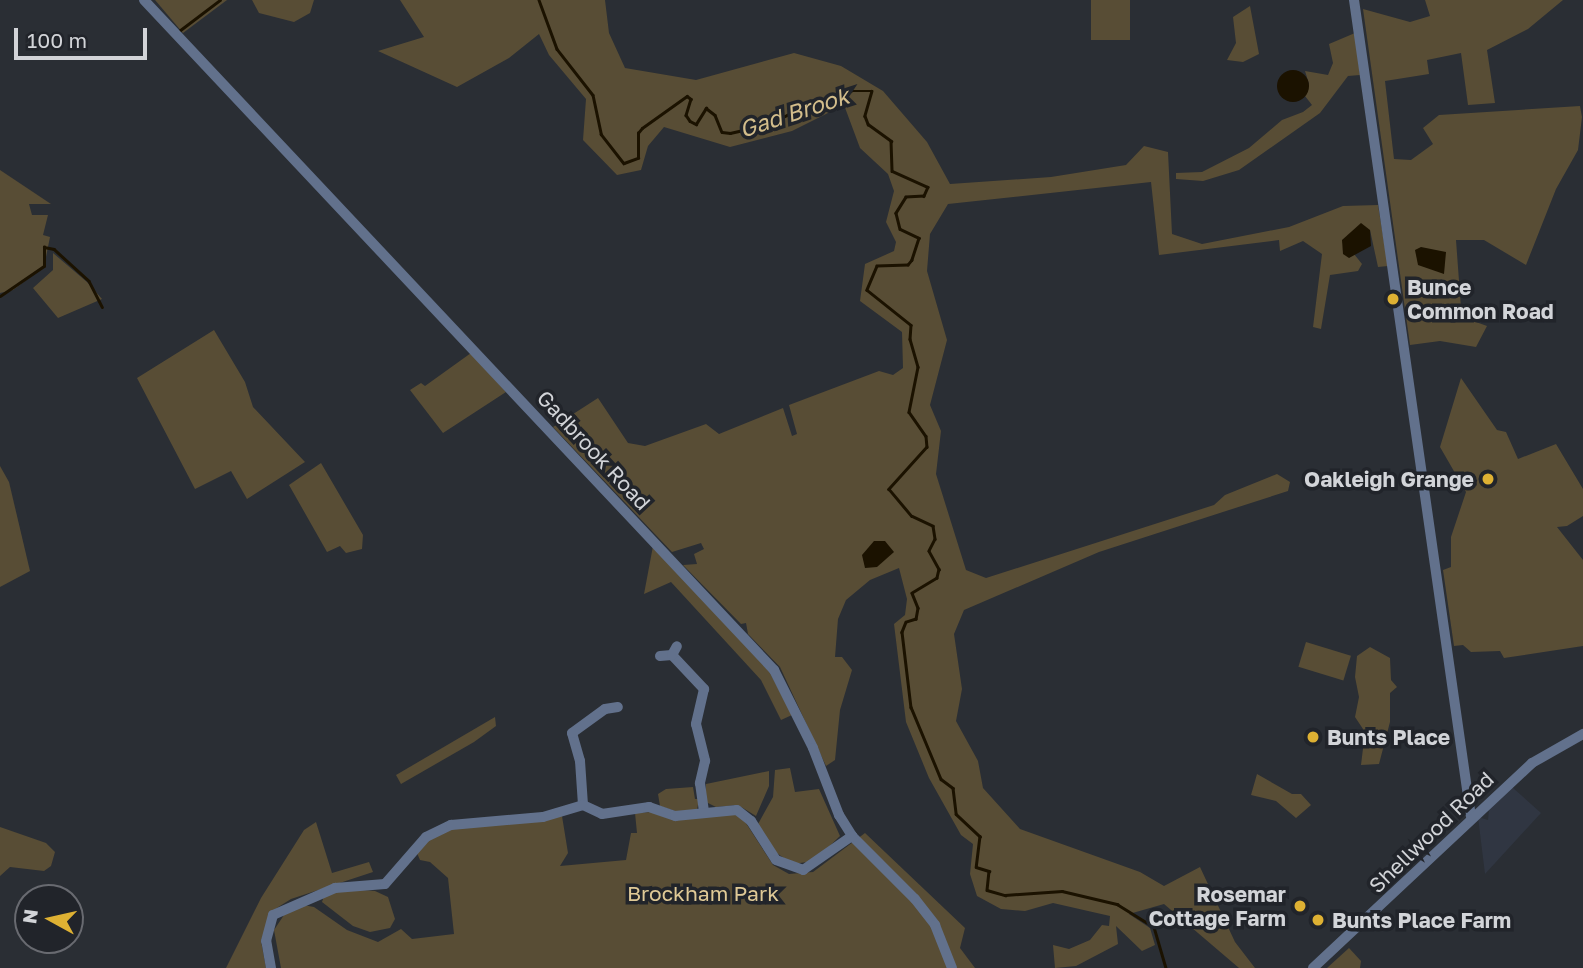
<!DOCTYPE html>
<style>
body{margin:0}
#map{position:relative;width:1583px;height:968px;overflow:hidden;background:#2a2e34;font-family:"Golos Text",sans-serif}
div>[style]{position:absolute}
.built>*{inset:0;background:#303642}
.green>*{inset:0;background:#584d35;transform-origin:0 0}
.water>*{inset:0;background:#1b1200}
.round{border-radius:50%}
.stream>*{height:2.5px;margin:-1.25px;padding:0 1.25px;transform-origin:1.25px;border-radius:1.25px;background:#1b1200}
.minor>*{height:10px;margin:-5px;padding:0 5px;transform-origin:5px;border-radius:5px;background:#62718c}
.dots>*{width:19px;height:19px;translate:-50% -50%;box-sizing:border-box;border:4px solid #21242a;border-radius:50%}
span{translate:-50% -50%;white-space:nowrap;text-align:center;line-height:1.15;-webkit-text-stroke:7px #21242a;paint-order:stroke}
.poi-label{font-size:21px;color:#d2d4d8;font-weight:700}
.left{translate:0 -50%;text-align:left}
.right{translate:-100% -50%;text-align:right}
.street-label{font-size:21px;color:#d2d4d8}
.park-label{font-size:21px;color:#dfc996}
.water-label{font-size:23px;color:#d3bd8b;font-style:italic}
.north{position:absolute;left:14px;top:884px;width:70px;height:70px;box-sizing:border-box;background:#21242a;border:2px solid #686a70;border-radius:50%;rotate:278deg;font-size:19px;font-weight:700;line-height:28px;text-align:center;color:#d2d4d8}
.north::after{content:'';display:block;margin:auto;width:24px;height:32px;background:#deb133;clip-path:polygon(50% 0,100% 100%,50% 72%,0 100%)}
.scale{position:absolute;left:14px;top:28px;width:133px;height:32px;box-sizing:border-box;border:4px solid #d2d4d8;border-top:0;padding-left:9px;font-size:21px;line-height:24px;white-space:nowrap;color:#d2d4d8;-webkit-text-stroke:5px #21242a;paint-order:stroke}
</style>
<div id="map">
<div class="built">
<div style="clip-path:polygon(1512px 787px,1541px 813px,1485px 874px,1478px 817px,1488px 820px,1489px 809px)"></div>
</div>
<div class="green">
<div style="clip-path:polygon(155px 0,227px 0,183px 33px)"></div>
<div style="clip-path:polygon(252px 0,314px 0,310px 13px,294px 22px,259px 13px)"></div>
<div style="clip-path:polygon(400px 0,605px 0,609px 33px,625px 68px,696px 80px,794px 53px,841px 66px,883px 91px,927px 142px,950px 184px,1051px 177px,1126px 165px,1144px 146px,1168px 152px,1172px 234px,1202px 244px,1289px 227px,1343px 206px,1378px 205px,1388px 266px,1378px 267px,1370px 230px,1349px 258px,1354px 254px,1362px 264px,1358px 271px,1330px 275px,1321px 329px,1313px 327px,1322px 254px,1303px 241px,1280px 251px,1279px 240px,1159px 255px,1151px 182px,948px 204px,930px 234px,927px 271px,947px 340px,930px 405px,941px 431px,936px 474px,966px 570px,986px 578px,1214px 505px,1225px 495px,1277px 474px,1290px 482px,1288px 491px,1099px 552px,964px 610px,954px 634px,962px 689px,956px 721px,978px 761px,983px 788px,1020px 829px,1140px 872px,1164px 886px,1200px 867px,1235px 942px,1255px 968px,1239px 968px,1164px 904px,1129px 914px,1150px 928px,1155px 945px,1142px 951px,1116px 926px,1118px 944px,1076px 966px,1055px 968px,1053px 945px,1069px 949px,1090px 940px,1102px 925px,1109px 926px,1110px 916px,1053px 903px,1025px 911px,1001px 909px,977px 896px,970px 874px,973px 844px,961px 835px,929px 778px,906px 722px,894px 624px,905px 615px,907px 599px,899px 568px,870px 580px,846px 600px,838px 619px,835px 657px,842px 657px,852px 670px,840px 710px,835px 760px,826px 766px,780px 667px,748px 634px,746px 623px,741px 624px,683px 565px,697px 564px,694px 554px,704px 549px,701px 543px,672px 552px,553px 427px,598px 398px,628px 443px,645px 446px,706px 424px,719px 434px,783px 408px,792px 436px,797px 434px,789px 405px,879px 371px,893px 375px,903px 368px,902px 332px,860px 301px,865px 264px,894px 251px,896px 242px,886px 222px,894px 191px,888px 174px,860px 148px,844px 105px,792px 131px,730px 147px,664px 127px,648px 146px,641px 170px,617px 175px,583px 140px,586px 99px,549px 55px,539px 34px,509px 58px,457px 87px,378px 51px,424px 37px)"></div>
<div style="left:1091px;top:0;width:39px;height:40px"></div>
<div style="clip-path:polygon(1425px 0,1563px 0,1528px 29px,1487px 50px,1495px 103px,1468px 105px,1461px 53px,1427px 60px,1429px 74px,1385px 81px,1394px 159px,1411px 160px,1433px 144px,1423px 128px,1439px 115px,1580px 106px,1582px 117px,1578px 150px,1556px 189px,1526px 265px,1484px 240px,1456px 240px,1461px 308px,1465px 318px,1487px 326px,1476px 347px,1440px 341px,1410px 345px,1363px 9px,1410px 22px,1430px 16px)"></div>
<div style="clip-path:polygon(1250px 6px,1259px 54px,1243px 62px,1227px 60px,1236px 43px,1233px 17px)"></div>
<div style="clip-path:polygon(1355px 33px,1360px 75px,1348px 76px,1320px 113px,1239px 170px,1203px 181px,1176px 179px,1176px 173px,1202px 172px,1249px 148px,1282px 120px,1303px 112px,1312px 105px,1305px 96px,1309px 84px,1305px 71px,1328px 75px,1333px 63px,1329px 44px)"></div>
<div style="clip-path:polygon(0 170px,51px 204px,29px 204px,32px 215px,48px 215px,43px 235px,50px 237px,44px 267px,13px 290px,0 293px)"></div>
<div style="clip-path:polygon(53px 253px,87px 282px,102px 299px,58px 318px,33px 288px,53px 270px)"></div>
<div style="clip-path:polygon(214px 330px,245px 382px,253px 407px,305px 462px,247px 499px,231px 471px,195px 489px,137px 378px)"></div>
<div style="clip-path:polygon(471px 353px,506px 392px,443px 433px,410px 390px,421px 383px,425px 386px)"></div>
<div style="clip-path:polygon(1461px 378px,1497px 430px,1506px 432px,1518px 459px,1556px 444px,1583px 489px,1583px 516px,1567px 526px,1557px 527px,1583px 560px,1583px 646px,1504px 658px,1500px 651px,1471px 652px,1463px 645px,1454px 646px,1443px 570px,1451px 567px,1451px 537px,1466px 492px,1440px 447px)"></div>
<div style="clip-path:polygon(321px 463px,363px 535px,362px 549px,346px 553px,340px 546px,327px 552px,289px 485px)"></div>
<div style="clip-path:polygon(0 466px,9px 482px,30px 571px,0 587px)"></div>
<div style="clip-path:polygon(653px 546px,769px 671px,792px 715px,781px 720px,761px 680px,671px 582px,644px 594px)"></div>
<div style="left:1306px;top:642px;width:47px;height:26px;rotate:17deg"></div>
<div style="clip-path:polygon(1370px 647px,1390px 658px,1391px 680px,1397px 687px,1390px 693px,1390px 722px,1379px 764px,1361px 765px,1365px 732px,1355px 717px,1359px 697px,1355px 677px,1357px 656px)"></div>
<div style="clip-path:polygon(495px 717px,496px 726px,474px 742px,401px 784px,396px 775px)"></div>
<div style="clip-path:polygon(790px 768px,795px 792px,819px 789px,840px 836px,814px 861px,793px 864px,775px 852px,758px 824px,773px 797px,775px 770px)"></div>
<div style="clip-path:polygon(769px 771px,769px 786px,756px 816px,738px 805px,716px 807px,706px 802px,706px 784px)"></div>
<div style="clip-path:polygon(1257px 774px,1292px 794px,1301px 794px,1311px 805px,1296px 818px,1276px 801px,1251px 795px)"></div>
<div style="clip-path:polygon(693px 787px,695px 799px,699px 799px,697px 810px,681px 813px,660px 806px,658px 794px,666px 789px)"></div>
<div style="clip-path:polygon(652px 812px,677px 820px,731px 813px,742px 817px,773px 865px,789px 874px,813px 872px,865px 833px,965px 928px,960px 948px,975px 968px,281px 968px,274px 930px,288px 909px,303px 905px,314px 907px,347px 930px,378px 942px,401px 929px,412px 939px,454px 934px,448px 878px,430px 862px,420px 860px,417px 853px,428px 838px,448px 828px,562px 816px,568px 853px,560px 866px,626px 860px,631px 833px,637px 833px,635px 813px)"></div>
<div style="clip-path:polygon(316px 822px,332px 873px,369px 862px,373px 872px,291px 899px,272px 911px,261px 941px,266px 968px,226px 968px,261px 898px,304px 830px)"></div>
<div style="clip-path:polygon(0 827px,46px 843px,55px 852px,51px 866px,44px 871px,10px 867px,0 876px)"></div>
<div style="clip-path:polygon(349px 889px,375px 891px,388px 897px,395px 919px,390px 928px,370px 932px,353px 926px,322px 902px,324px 896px)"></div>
<div style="clip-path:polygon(1349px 948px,1361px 961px,1360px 968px,1327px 968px)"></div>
</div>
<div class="water">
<div class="round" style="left:1277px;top:70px;width:32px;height:32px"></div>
<div style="clip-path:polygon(1361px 223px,1370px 230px,1371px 246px,1349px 258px,1343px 254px,1342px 240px)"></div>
<div style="clip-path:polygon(1421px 247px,1446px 252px,1444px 274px,1418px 265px,1415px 250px)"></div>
<div style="clip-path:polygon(874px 541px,885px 541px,894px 552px,877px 567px,865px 568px,862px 555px)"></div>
</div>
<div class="stream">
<div style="left:539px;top:0;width:52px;rotate:69.8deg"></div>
<div style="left:557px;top:49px;width:58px;rotate:52deg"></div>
<div style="left:593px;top:95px;width:40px;rotate:78deg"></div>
<div style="left:601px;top:134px;width:37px;rotate:52deg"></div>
<div style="left:624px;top:163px;width:15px;rotate:-20deg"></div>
<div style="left:638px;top:158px;width:25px;rotate:-90deg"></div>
<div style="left:638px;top:133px;width:6px;rotate:-51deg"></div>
<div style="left:642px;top:128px;width:55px;rotate:-35.4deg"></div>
<div style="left:687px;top:96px;width:5px;rotate:37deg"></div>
<div style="left:691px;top:99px;width:17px;rotate:107deg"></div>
<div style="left:686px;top:115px;width:7px;rotate:56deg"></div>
<div style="left:690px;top:121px;width:7px;rotate:27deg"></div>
<div style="left:696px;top:124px;width:19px;rotate:-58deg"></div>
<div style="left:706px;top:108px;width:11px;rotate:38deg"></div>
<div style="left:715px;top:115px;width:18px;rotate:68deg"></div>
<div style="left:722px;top:132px;width:8px;rotate:7deg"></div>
<div style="left:730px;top:133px;width:41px;rotate:-12.7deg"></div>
<div style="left:770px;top:124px;width:49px;rotate:-28.1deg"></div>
<div style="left:813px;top:101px;width:25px;rotate:-5deg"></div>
<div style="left:838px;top:99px;width:15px;rotate:-32deg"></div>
<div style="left:851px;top:91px;width:21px"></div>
<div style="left:872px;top:91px;width:26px;rotate:106deg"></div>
<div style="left:865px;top:116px;width:9px;rotate:69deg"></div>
<div style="left:868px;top:124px;width:29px;rotate:36deg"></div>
<div style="left:891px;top:141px;width:30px;rotate:88deg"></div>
<div style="left:892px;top:171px;width:39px;rotate:24deg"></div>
<div style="left:928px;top:187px;width:10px;rotate:114deg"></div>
<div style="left:924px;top:196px;width:18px;rotate:177deg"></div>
<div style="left:906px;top:197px;width:19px;rotate:122deg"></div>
<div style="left:896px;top:213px;width:16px;rotate:76deg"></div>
<div style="left:900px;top:229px;width:21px;rotate:25deg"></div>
<div style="left:919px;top:238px;width:23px;rotate:108deg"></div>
<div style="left:912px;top:260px;width:6px;rotate:129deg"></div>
<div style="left:908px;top:265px;width:31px;rotate:178deg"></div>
<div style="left:877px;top:266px;width:26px;rotate:113deg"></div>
<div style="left:867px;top:290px;width:56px;rotate:38.5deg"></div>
<div style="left:911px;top:325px;width:14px;rotate:94deg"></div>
<div style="left:910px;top:339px;width:29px;rotate:74deg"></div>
<div style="left:918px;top:367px;width:46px;rotate:101.3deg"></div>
<div style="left:909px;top:412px;width:29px;rotate:55deg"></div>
<div style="left:926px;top:436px;width:11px;rotate:85deg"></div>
<div style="left:927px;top:447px;width:57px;rotate:132.1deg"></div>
<div style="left:889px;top:489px;width:35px;rotate:50deg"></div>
<div style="left:912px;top:516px;width:23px;rotate:25deg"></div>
<div style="left:933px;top:526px;width:13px;rotate:81deg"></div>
<div style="left:935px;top:539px;width:13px;rotate:117deg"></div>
<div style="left:929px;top:551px;width:21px;rotate:61deg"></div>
<div style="left:939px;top:569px;width:9px;rotate:103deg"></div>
<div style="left:937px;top:578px;width:29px;rotate:149deg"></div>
<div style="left:912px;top:593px;width:16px;rotate:68deg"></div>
<div style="left:918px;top:608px;width:11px;rotate:100deg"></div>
<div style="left:916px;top:619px;width:10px;rotate:163deg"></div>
<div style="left:906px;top:622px;width:11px;rotate:112deg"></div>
<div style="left:902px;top:632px;width:76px;rotate:83.2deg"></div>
<div style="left:911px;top:707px;width:78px;rotate:67.4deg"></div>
<div style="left:941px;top:779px;width:15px;rotate:37deg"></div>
<div style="left:953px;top:788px;width:26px;rotate:83deg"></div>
<div style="left:956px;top:814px;width:33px;rotate:43deg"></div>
<div style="left:980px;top:836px;width:31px;rotate:97deg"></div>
<div style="left:976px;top:867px;width:14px;rotate:17deg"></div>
<div style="left:989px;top:871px;width:19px;rotate:96deg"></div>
<div style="left:987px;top:890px;width:19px;rotate:16deg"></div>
<div style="left:1005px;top:895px;width:57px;rotate:-4deg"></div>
<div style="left:1062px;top:891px;width:57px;rotate:13.3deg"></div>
<div style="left:1117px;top:904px;width:44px;rotate:31.9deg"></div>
<div style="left:1154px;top:927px;width:43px;rotate:73.7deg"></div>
<div style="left:179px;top:31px;width:51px;rotate:-37.1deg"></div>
<div style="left:0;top:296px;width:53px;rotate:-34.3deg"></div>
<div style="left:44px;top:266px;width:19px;rotate:-90deg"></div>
<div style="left:44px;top:247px;width:10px;rotate:11deg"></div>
<div style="left:54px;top:249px;width:47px;rotate:42.4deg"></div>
<div style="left:89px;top:281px;width:29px;rotate:63deg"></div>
</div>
<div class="minor">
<div style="left:144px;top:0;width:920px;rotate:46.76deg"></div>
<div style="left:774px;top:670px;width:87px;rotate:63.4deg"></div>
<div style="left:813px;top:748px;width:72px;rotate:68.8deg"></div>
<div style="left:839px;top:815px;width:25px;rotate:58deg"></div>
<div style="left:852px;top:836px;width:89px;rotate:45deg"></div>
<div style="left:915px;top:899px;width:33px;rotate:52deg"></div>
<div style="left:935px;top:925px;width:46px;rotate:68.4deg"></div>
<div style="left:1354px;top:0;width:825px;rotate:81.85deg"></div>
<div style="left:672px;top:655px;width:47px;rotate:46.7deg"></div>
<div style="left:704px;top:689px;width:36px;rotate:103deg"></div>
<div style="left:696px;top:724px;width:38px;rotate:76deg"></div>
<div style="left:705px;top:761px;width:23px;rotate:103deg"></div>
<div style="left:700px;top:783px;width:30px;rotate:82deg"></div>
<div style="left:660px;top:656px;width:12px;rotate:-5deg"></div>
<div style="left:672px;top:655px;width:10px;rotate:-61deg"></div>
<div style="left:583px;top:805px;width:44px;rotate:-93.9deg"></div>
<div style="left:580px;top:761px;width:29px;rotate:-106deg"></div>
<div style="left:572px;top:733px;width:41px;rotate:-36deg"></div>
<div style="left:605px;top:709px;width:13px;rotate:-9deg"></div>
<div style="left:271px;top:968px;width:27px;rotate:-100deg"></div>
<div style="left:266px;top:941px;width:27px;rotate:-75deg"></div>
<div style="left:273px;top:915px;width:68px;rotate:-23.5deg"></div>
<div style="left:335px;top:888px;width:50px;rotate:-4.6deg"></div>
<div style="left:385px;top:884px;width:62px;rotate:-48.9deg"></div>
<div style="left:426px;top:837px;width:28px;rotate:-26deg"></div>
<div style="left:451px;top:825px;width:92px;rotate:-5deg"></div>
<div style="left:543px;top:817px;width:42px;rotate:-16.7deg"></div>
<div style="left:583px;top:805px;width:21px;rotate:25deg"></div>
<div style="left:602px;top:814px;width:48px;rotate:-8.5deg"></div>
<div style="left:649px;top:807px;width:28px;rotate:19deg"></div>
<div style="left:675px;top:816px;width:62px;rotate:-5.5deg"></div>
<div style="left:737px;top:810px;width:18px;rotate:38deg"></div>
<div style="left:751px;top:821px;width:46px;rotate:57.3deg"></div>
<div style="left:776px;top:860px;width:29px;rotate:20deg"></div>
<div style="left:803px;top:870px;width:60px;rotate:-34.8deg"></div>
<div style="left:1313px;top:968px;width:300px;rotate:-43.1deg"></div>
<div style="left:1532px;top:763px;width:59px;rotate:-29.6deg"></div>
</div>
<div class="dots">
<div style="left:1393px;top:299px;background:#deb133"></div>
<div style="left:1488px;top:479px;background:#deb133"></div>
<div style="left:1313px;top:737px;background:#deb133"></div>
<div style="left:1300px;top:906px;background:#deb133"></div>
<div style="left:1318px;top:920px;background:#deb133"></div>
</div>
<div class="poi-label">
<span class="left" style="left:1407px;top:299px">Bunce<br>Common Road</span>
<span class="right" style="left:1474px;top:479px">Oakleigh Grange</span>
<span class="left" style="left:1327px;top:737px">Bunts Place</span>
<span class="right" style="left:1286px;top:906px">Rosemar<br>Cottage Farm</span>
<span class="left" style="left:1332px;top:920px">Bunts Place Farm</span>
</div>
<div class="street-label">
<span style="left:594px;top:450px;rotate:47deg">Gadbrook Road</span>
<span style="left:1431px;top:832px;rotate:-44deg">Shellwood Road</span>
</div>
<div class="park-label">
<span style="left:703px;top:893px">Brockham Park</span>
</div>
<div class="water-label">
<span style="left:794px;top:112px;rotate:-18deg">Gad Brook</span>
</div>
<div class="north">N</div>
<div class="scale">100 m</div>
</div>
